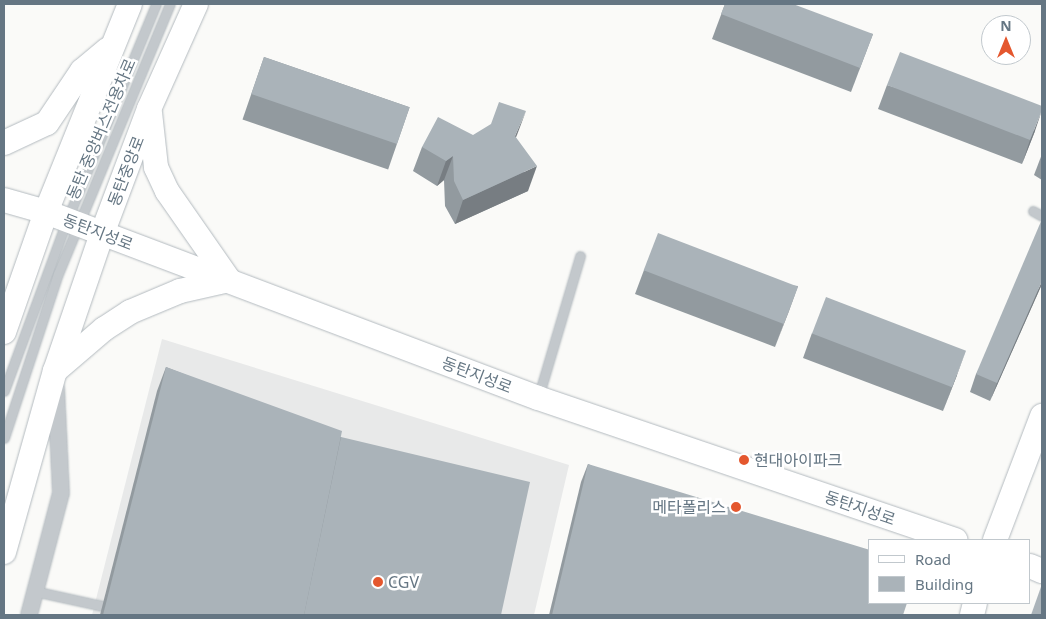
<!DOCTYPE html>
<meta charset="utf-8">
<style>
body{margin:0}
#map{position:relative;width:1046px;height:619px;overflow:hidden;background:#fafaf8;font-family:"Noto Sans","Noto Sans KR",sans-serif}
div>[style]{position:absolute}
.built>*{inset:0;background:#e8e9e9}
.roads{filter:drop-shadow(0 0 1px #b3babf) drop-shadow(0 0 1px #b3babf)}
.lane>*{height:9px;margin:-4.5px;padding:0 4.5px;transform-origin:4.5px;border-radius:4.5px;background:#c3c8cc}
.street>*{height:16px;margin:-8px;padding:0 8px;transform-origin:8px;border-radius:8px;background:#c3c8cc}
.secondary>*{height:24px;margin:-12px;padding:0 12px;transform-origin:12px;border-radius:12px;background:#fff}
.wall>*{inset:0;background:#929a9f;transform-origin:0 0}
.shaded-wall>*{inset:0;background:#777d82}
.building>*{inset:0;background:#aab3b9;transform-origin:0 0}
.dots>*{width:14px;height:14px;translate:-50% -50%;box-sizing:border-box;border:2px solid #fff;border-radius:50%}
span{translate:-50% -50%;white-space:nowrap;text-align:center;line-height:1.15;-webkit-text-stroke:5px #fff;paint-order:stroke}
.street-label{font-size:16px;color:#657683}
.poi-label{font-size:16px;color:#657683}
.left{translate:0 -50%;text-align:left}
.right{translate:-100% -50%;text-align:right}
.frame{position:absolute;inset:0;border:5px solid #657683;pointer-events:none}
.legend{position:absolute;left:868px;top:539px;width:162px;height:65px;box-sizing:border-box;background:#fff;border:1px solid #c1c8cd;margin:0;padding:6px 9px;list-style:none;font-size:15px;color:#657683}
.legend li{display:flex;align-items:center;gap:10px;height:25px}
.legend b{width:25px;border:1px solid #c1c8cd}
.north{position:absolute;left:981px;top:15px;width:50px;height:50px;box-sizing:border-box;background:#fff;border:1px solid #c1c8cd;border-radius:50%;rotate:0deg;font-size:14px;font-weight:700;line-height:20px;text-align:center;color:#657683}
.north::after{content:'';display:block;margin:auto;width:18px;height:22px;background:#e4572e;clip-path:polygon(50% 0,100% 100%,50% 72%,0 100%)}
</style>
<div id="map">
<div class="built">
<div style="clip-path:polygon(162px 339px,569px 465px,534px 615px,92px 615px)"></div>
</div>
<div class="roads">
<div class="lane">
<div style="left:1033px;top:211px;width:10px;rotate:29deg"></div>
<div style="left:4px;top:391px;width:182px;rotate:-69.8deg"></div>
<div style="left:67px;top:220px;width:234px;rotate:-67.6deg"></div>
<div style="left:538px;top:398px;width:148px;rotate:-73.5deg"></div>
<div style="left:4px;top:438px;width:173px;rotate:-71.8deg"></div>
<div style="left:58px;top:274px;width:292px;rotate:-67.5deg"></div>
<div style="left:34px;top:591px;width:80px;rotate:12.3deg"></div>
</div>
<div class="street">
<div style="left:29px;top:615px;width:126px;rotate:-75.3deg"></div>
<div style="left:61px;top:493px;width:106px;rotate:-92.7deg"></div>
</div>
<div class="secondary">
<div style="left:4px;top:143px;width:47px;rotate:-24.9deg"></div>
<div style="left:47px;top:123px;width:63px;rotate:-56.1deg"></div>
<div style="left:82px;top:71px;width:34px;rotate:-40deg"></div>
<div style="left:4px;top:200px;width:44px;rotate:15.9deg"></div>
<div style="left:46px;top:212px;width:526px;rotate:20.71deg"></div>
<div style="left:538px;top:398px;width:441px;rotate:18.8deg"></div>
<div style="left:4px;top:332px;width:127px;rotate:-70.7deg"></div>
<div style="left:46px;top:212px;width:224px;rotate:-68deg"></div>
<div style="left:55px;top:371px;width:65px;rotate:-40.6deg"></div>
<div style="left:104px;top:329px;width:31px;rotate:-33deg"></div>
<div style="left:130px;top:312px;width:54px;rotate:-22.8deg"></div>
<div style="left:180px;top:291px;width:50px;rotate:-12.7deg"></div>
<div style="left:229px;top:280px;width:108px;rotate:-124.9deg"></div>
<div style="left:167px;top:191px;width:26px;rotate:-115deg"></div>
<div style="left:156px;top:167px;width:54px;rotate:-96.3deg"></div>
<div style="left:995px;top:540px;width:133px;rotate:-69.2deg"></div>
<div style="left:4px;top:552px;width:188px;rotate:-74.3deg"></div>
<div style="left:55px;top:371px;width:145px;rotate:-71.1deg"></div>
<div style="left:102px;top:234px;width:134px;rotate:-69.4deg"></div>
<div style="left:149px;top:109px;width:115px;rotate:-65.9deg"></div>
<div style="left:1030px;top:566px;width:13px;rotate:23deg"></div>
<div style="left:972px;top:615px;width:12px;rotate:-76deg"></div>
</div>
</div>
<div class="wall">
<div style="clip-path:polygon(725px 4px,873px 34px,851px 92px,712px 39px)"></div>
<div style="left:264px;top:57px;width:154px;height:66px;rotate:19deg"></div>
<div style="clip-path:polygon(887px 85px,1035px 131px,1022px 164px,878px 109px)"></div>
<div style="clip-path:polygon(473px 135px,516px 138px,528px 191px,455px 224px,445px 206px,444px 180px,437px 186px,413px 171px,422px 147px)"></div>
<div style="clip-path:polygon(1042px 154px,1042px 180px,1034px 175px)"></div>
<div style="clip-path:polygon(644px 270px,798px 286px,775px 347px,635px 294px)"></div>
<div style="clip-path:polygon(1042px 284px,990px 401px,970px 392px,976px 374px)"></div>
<div style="clip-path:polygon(812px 333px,957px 375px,943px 411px,803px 358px)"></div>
<div style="clip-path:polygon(166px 367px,341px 437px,501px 615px,100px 615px,157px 391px)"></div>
<div style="clip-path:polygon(588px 464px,903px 615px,549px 615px,581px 482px)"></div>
</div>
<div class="shaded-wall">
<div style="clip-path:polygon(1042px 110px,1035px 131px,1022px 164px,1030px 140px)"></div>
<div style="clip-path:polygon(526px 111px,517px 135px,506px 160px,515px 136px)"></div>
<div style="clip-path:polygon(453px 156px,444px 180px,437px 186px,446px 161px)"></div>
<div style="clip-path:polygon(537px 166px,528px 191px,455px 224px,463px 200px)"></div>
<div style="clip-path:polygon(1042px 281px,1042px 284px,990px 401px,997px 383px)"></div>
<div style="clip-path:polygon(798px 286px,789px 311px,775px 347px,784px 323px)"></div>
<div style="clip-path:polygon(966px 350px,957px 375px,943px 411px,952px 387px)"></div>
</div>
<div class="building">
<div style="clip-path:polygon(725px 4px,793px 4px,873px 34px,860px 68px,721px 14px)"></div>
<div style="clip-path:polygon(900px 52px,1042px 106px,1042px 110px,1030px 140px,887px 85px)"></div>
<div style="left:264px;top:57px;width:154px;height:39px;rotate:19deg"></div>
<div style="clip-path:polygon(499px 102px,526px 111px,515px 136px,537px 166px,463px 200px,454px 181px,453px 156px,446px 161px,422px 147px,438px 117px,473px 135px,491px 124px)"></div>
<div style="clip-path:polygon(1042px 219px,1042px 281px,997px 383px,976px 374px)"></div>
<div style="left:658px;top:233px;width:150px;height:40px;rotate:21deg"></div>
<div style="left:826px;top:297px;width:150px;height:39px;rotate:21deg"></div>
<div style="clip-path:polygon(166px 367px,342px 431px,304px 615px,103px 615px)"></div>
<div style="clip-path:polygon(341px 437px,530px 482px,501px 615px,304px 615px)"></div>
<div style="clip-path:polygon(588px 464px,870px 550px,870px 603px,907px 603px,903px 615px,552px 615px)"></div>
<div style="clip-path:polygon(1042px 584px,1042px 615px,1031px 615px)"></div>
</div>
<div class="dots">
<div style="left:744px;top:460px;background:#e4572e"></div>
<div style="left:736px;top:507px;background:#e4572e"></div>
<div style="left:378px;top:582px;background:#e4572e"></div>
</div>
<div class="street-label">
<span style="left:101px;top:129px;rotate:-67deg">동탄 중앙버스전용차로</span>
<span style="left:126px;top:171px;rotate:-69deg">동탄중앙로</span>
<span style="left:98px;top:232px;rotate:21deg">동탄지성로</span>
<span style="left:477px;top:375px;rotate:21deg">동탄지성로</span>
<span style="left:860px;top:508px;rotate:19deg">동탄지성로</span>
</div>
<div class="poi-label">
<span class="left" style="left:754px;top:460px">현대아이파크</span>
<span class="right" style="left:726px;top:507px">메타폴리스</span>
<span class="left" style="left:388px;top:582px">CGV</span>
</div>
<div class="frame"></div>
<ul class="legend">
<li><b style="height:6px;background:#fff"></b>Road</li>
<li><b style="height:14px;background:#aab3b9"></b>Building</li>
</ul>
<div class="north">N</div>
</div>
